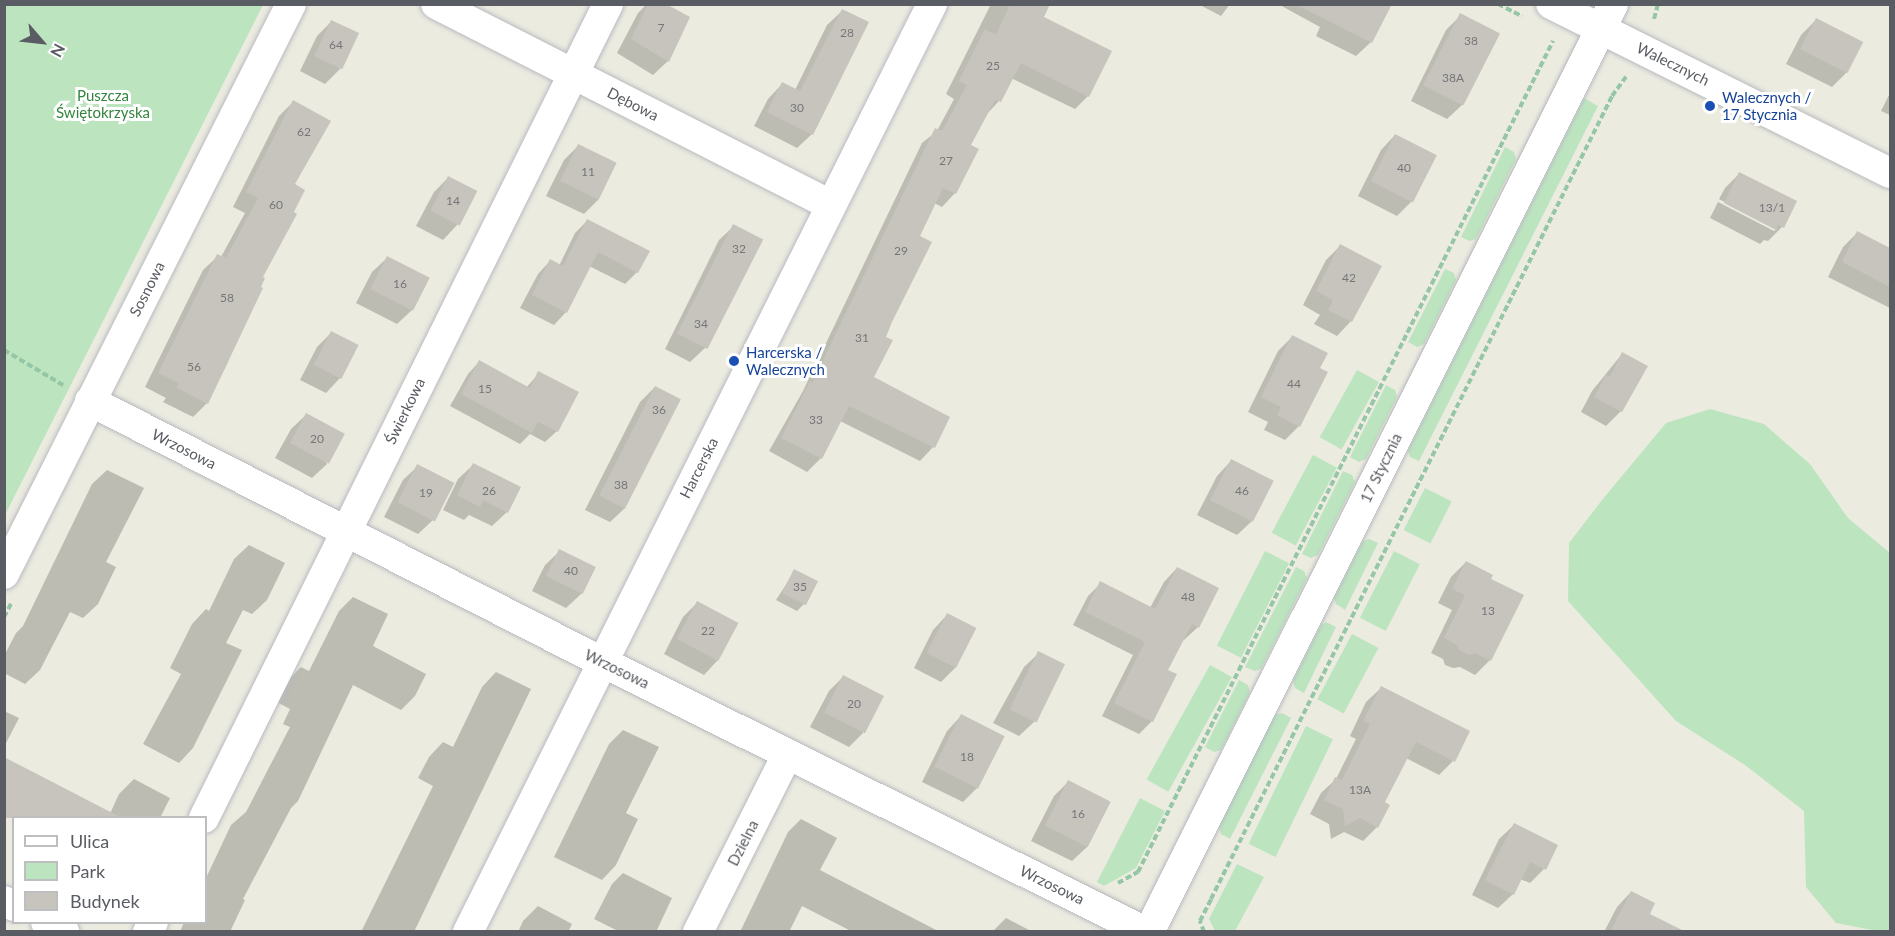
<!DOCTYPE html>
<meta charset="utf-8">
<style>
body{margin:0}
#map{position:relative;width:1895px;height:936px;overflow:hidden;background:#ecebe0;font-family:Lato,sans-serif}
div>[style]{position:absolute}
.green>*{inset:0;background:#bce5bf;transform-origin:0 0}
.shadow>*{inset:0;background:#0003}
.building>*{inset:0;background:#c7c4bd;transform-origin:0 0}
.path>*{height:4px;margin-top:-2px;transform-origin:0;background:repeating-linear-gradient(90deg,#95c6a6 0 6px,transparent 0 9px)}
.roads{filter:drop-shadow(0 0 2px #b8bac0) drop-shadow(0 0 2px #b8bac0)}
.street>*{height:30px;margin:-15px;padding:0 15px;transform-origin:15px;border-radius:15px;background:#fff}
.dots>*{width:16px;height:16px;translate:-50% -50%;box-sizing:border-box;border:3px solid #fff;border-radius:50%}
span{translate:-50% -50%;white-space:nowrap;text-align:center;line-height:1.15;-webkit-text-stroke:6px #fff;paint-order:stroke}
.number-label{font-size:12px;color:#747679}
.number-label span{-webkit-text-stroke-width:0}
.street-label{font-size:15px;color:#595c62}
.park-label{font-size:15px;color:#34863e}
.transit-label{font-size:15px;color:#164399}
.left{translate:0 -50%;text-align:left}
.frame{position:absolute;inset:0;border:6px solid #595c62;pointer-events:none}
.legend{position:absolute;left:12px;top:816px;width:195px;height:108px;box-sizing:border-box;background:#fff;border:2px solid #bdbec0;margin:0;padding:8px 10px;list-style:none;font-size:18px;color:#595c62}
.legend li{display:flex;align-items:center;gap:12px;height:30px}
.legend b{width:30px;border:2px solid #bdbec0}
.north{position:absolute;left:12px;top:12px;width:60px;height:60px;-webkit-text-stroke:4px #fff;paint-order:stroke;rotate:118deg;font-size:16px;font-weight:700;line-height:24px;text-align:center;color:#595c62}
.north::after{content:'';display:block;margin:auto;width:21px;height:27px;background:#595c62;clip-path:polygon(50% 0,100% 100%,50% 72%,0 100%)}
</style>
<div id="map">
<div class="green">
<div style="clip-path:polygon(5px 4px,263px 5px,5px 515px,4px 5px)"></div>
<div style="clip-path:polygon(1584px 98px,1598px 106px,1419px 461px,1410px 457px,1408px 450px)"></div>
<div style="clip-path:polygon(1505px 147px,1514px 152px,1516px 159px,1476px 239px,1469px 241px,1461px 237px)"></div>
<div style="clip-path:polygon(1445px 269px,1454px 273px,1456px 280px,1424px 344px,1417px 347px,1408px 342px)"></div>
<div style="left:1357px;top:370px;width:25px;height:77px;rotate:29deg"></div>
<div style="clip-path:polygon(1386px 385px,1395px 390px,1397px 397px,1366px 459px,1359px 462px,1350px 457px)"></div>
<div style="clip-path:polygon(1710px 409px,1764px 424px,1810px 464px,1848px 518px,1890px 553px,1890px 931px,1877px 931px,1836px 923px,1806px 887px,1804px 811px,1745px 765px,1676px 721px,1568px 601px,1569px 543px,1602px 500px,1666px 423px)"></div>
<div style="left:1313px;top:455px;width:27px;height:88px;rotate:28deg"></div>
<div style="clip-path:polygon(1343px 471px,1352px 475px,1355px 482px,1318px 555px,1311px 558px,1302px 554px)"></div>
<div style="left:1425px;top:488px;width:30px;height:47px;rotate:27deg"></div>
<div style="clip-path:polygon(1369px 539px,1378px 543px,1345px 610px,1336px 604px,1334px 598px,1362px 542px)"></div>
<div style="left:1265px;top:551px;width:27px;height:106px;rotate:27deg"></div>
<div style="left:1394px;top:551px;width:29px;height:75px;rotate:27deg"></div>
<div style="clip-path:polygon(1296px 567px,1304px 571px,1307px 578px,1261px 669px,1255px 671px,1245px 667px)"></div>
<div style="clip-path:polygon(1326px 622px,1336px 627px,1304px 693px,1295px 688px,1293px 680px,1321px 625px)"></div>
<div style="left:1352px;top:634px;width:30px;height:74px;rotate:28deg"></div>
<div style="left:1210px;top:665px;width:25px;height:131px;rotate:29deg"></div>
<div style="clip-path:polygon(1239px 680px,1248px 685px,1250px 692px,1221px 750px,1214px 752px,1205px 747px)"></div>
<div style="clip-path:polygon(1282px 713px,1291px 718px,1230px 839px,1221px 834px,1219px 827px,1275px 715px)"></div>
<div style="left:1306px;top:726px;width:30px;height:131px;rotate:26deg"></div>
<div style="clip-path:polygon(1140px 798px,1165px 811px,1136px 868px,1104px 886px,1097px 882px)"></div>
<div style="clip-path:polygon(1237px 864px,1264px 877px,1235px 931px,1215px 931px,1209px 919px)"></div>
</div>
<div class="shadow">
<div style="clip-path:polygon(647px 4px,663px 4px,668px 61px,653px 75px,617px 53px,638px 13px)"></div>
<div style="clip-path:polygon(991px 4px,1049px 4px,1042px 18px,1088px 96px,1075px 109px,1011px 78px,999px 101px,986px 115px,969px 146px,955px 193px,942px 207px,934px 203px,918px 237px,872px 378px,948px 417px,933px 447px,920px 461px,840px 421px,821px 458px,807px 472px,769px 451px,803px 391px,922px 143px,937px 131px,954px 99px,946px 94px)"></div>
<div style="clip-path:polygon(1198px 4px,1230px 4px,1221px 16px)"></div>
<div style="clip-path:polygon(1278px 4px,1389px 4px,1371px 42px,1356px 56px,1316px 36px,1320px 27px)"></div>
<div style="clip-path:polygon(842px 11px,812px 134px,797px 148px,754px 126px,768px 99px,782px 84px,795px 90px,827px 25px)"></div>
<div style="clip-path:polygon(1461px 15px,1462px 105px,1447px 119px,1411px 101px,1446px 30px)"></div>
<div style="clip-path:polygon(1816px 20px,1846px 73px,1832px 87px,1786px 64px,1801px 35px)"></div>
<div style="clip-path:polygon(332px 21px,340px 69px,325px 84px,300px 71px,317px 36px)"></div>
<div style="clip-path:polygon(1889px 95px,1890px 96px,1890px 115px,1881px 111px)"></div>
<div style="clip-path:polygon(293px 102px,293px 185px,261px 277px,226px 360px,228px 362px,207px 403px,193px 417px,163px 402px,166px 398px,145px 387px,203px 270px,218px 256px,221px 257px,245px 213px,233px 207px,279px 116px)"></div>
<div style="clip-path:polygon(1395px 135px,1412px 201px,1397px 216px,1358px 196px,1381px 150px)"></div>
<div style="clip-path:polygon(578px 146px,615px 164px,598px 200px,584px 214px,546px 196px,564px 160px)"></div>
<div style="clip-path:polygon(1739px 174px,1782px 227px,1768px 241px,1764px 240px,1760px 244px,1710px 218px,1718px 202px,1774px 231px,1777px 229px,1719px 199px,1725px 188px)"></div>
<div style="clip-path:polygon(448px 178px,457px 225px,443px 240px,416px 226px,434px 192px)"></div>
<div style="clip-path:polygon(587px 221px,637px 272px,625px 284px,589px 266px,566px 312px,554px 325px,520px 308px,538px 274px,550px 261px,559px 266px,575px 233px)"></div>
<div style="clip-path:polygon(734px 226px,705px 348px,690px 362px,665px 349px,719px 240px)"></div>
<div style="clip-path:polygon(1857px 233px,1890px 249px,1890px 308px,1828px 277px,1843px 247px)"></div>
<div style="clip-path:polygon(1340px 246px,1351px 321px,1337px 336px,1314px 324px,1320px 315px,1303px 305px,1326px 260px)"></div>
<div style="clip-path:polygon(387px 258px,412px 310px,397px 324px,356px 303px,372px 272px)"></div>
<div style="clip-path:polygon(331px 333px,357px 346px,340px 378px,326px 393px,300px 380px,317px 347px)"></div>
<div style="clip-path:polygon(1292px 337px,1318px 369px,1299px 426px,1285px 440px,1264px 430px,1268px 422px,1248px 412px,1278px 351px)"></div>
<div style="clip-path:polygon(1622px 354px,1646px 367px,1621px 411px,1606px 426px,1581px 412px,1592px 391px)"></div>
<div style="clip-path:polygon(479px 362px,526px 388px,539px 373px,557px 431px,545px 442px,530px 434px,520px 444px,450px 406px,468px 374px)"></div>
<div style="clip-path:polygon(655px 387px,625px 508px,610px 522px,585px 510px,640px 402px)"></div>
<div style="clip-path:polygon(306px 415px,327px 464px,312px 478px,275px 458px,291px 429px)"></div>
<div style="clip-path:polygon(1231px 461px,1252px 521px,1237px 535px,1197px 515px,1217px 476px)"></div>
<div style="clip-path:polygon(473px 465px,507px 512px,492px 526px,469px 515px,464px 520px,443px 510px,458px 479px)"></div>
<div style="clip-path:polygon(418px 466px,433px 520px,418px 534px,384px 517px,403px 480px)"></div>
<div style="clip-path:polygon(107px 470px,144px 488px,106px 562px,116px 567px,98px 604px,83px 618px,70px 612px,40px 670px,25px 684px,4px 673px,4px 656px,16px 633px,23px 626px,92px 484px)"></div>
<div style="clip-path:polygon(249px 545px,285px 563px,267px 600px,252px 614px,243px 610px,226px 643px,242px 650px,193px 748px,179px 763px,143px 744px,181px 674px,170px 668px,192px 624px,206px 609px,209px 611px,234px 559px)"></div>
<div style="clip-path:polygon(560px 551px,594px 567px,581px 594px,566px 608px,532px 591px,545px 565px)"></div>
<div style="clip-path:polygon(1466px 562px,1489px 580px,1490px 660px,1475px 675px,1460px 667px,1453px 668px,1445px 665px,1443px 659px,1431px 653px,1452px 610px,1438px 603px,1451px 577px)"></div>
<div style="clip-path:polygon(1177px 568px,1217px 589px,1198px 627px,1184px 640px,1182px 639px,1166px 670px,1152px 721px,1139px 734px,1102px 716px,1133px 655px,1073px 625px,1088px 596px,1101px 583px,1150px 608px,1164px 582px)"></div>
<div style="clip-path:polygon(795px 571px,804px 604px,797px 611px,776px 600px)"></div>
<div style="clip-path:polygon(353px 597px,388px 614px,373px 646px,426px 674px,415px 696px,401px 710px,353px 685px,298px 801px,291px 808px,243px 899px,245px 900px,230px 932px,180px 932px,184px 922px,206px 922px,206px 878px,231px 825px,246px 812px,290px 727px,283px 724px,290px 709px,277px 702px,287px 681px,301px 667px,309px 671px,339px 611px)"></div>
<div style="clip-path:polygon(697px 603px,718px 660px,704px 675px,664px 654px,683px 617px)"></div>
<div style="clip-path:polygon(947px 615px,956px 667px,941px 682px,914px 668px,933px 630px)"></div>
<div style="clip-path:polygon(1039px 653px,1034px 722px,1019px 736px,993px 723px,1024px 667px)"></div>
<div style="clip-path:polygon(496px 672px,531px 689px,414px 932px,361px 932px,433px 786px,418px 778px,429px 757px,443px 742px,453px 747px,482px 687px)"></div>
<div style="clip-path:polygon(843px 677px,863px 733px,849px 747px,810px 727px,829px 691px)"></div>
<div style="clip-path:polygon(1381px 688px,1453px 761px,1439px 775px,1406px 758px,1383px 803px,1377px 827px,1363px 841px,1344px 832px,1331px 839px,1329px 824px,1310px 814px,1321px 793px,1336px 779px,1356px 739px,1350px 736px,1366px 702px)"></div>
<div style="clip-path:polygon(4px 711px,19px 718px,4px 747px)"></div>
<div style="clip-path:polygon(961px 716px,977px 788px,963px 802px,922px 782px,947px 731px)"></div>
<div style="clip-path:polygon(623px 730px,659px 747px,626px 813px,638px 819px,616px 865px,602px 880px,554px 857px,609px 744px)"></div>
<div style="clip-path:polygon(134px 779px,170px 798px,160px 818px,108px 818px,119px 794px)"></div>
<div style="clip-path:polygon(1068px 782px,1087px 847px,1072px 861px,1031px 841px,1054px 796px)"></div>
<div style="clip-path:polygon(801px 819px,837px 838px,820px 870px,940px 932px,853px 932px,802px 906px,789px 932px,740px 932px,788px 832px)"></div>
<div style="clip-path:polygon(1514px 825px,1544px 869px,1530px 883px,1520px 879px,1513px 894px,1498px 908px,1472px 895px,1499px 839px)"></div>
<div style="clip-path:polygon(623px 873px,672px 898px,656px 932px,620px 932px,594px 919px,612px 884px)"></div>
<div style="clip-path:polygon(1631px 892px,1648px 914px,1654px 932px,1604px 932px,1617px 907px)"></div>
<div style="clip-path:polygon(538px 906px,572px 924px,568px 932px,518px 932px,523px 921px)"></div>
<div style="clip-path:polygon(1006px 918px,1033px 932px,992px 932px)"></div>
</div>
<div class="building">
<div style="clip-path:polygon(648px 4px,666px 4px,690px 17px,669px 62px,631px 39px)"></div>
<div style="clip-path:polygon(1010px 4px,1050px 4px,1044px 17px,1112px 51px,1089px 97px,1021px 63px,1001px 102px,995px 100px,971px 145px,979px 149px,956px 194px,943px 188px,920px 236px,932px 242px,892px 322px,886px 337px,893px 340px,874px 377px,950px 417px,935px 448px,849px 406px,822px 459px,781px 438px,810px 381px,812px 383px,935px 128px,942px 131px,967px 85px,959px 81px,985px 29px,996px 35px)"></div>
<div style="clip-path:polygon(1295px 4px,1392px 4px,1372px 43px)"></div>
<div style="clip-path:polygon(842px 9px,869px 22px,813px 135px,767px 112px,782px 82px,800px 91px)"></div>
<div style="left:1460px;top:13px;width:45px;height:81px;rotate:27deg"></div>
<div style="left:1816px;top:18px;width:53px;height:35px;rotate:27deg"></div>
<div style="left:331px;top:20px;width:31px;height:40px;rotate:25deg"></div>
<div style="clip-path:polygon(293px 100px,331px 121px,295px 184px,305px 190px,294px 212px,297px 214px,263px 277px,265px 278px,261px 287px,263px 288px,208px 404px,177px 388px,179px 383px,158px 373px,217px 254px,226px 258px,258px 198px,246px 192px)"></div>
<div style="left:1395px;top:134px;width:47px;height:53px;rotate:27deg"></div>
<div style="left:578px;top:144px;width:43px;height:41px;rotate:26deg"></div>
<div style="clip-path:polygon(1739px 172px,1797px 201px,1784px 228px,1778px 225px,1776px 230px,1724px 203px)"></div>
<div style="left:448px;top:176px;width:33px;height:39px;rotate:27deg"></div>
<div style="clip-path:polygon(587px 219px,650px 251px,638px 273px,598px 252px,567px 313px,532px 295px,550px 259px,563px 266px)"></div>
<div style="left:733px;top:224px;width:34px;height:123px;rotate:27deg"></div>
<div style="clip-path:polygon(1857px 231px,1890px 248px,1890px 287px,1842px 262px)"></div>
<div style="clip-path:polygon(1340px 244px,1382px 266px,1352px 322px,1328px 310px,1333px 300px,1316px 291px)"></div>
<div style="left:387px;top:256px;width:48px;height:37px;rotate:27deg"></div>
<div style="left:331px;top:331px;width:31px;height:38px;rotate:27deg"></div>
<div style="clip-path:polygon(1292px 335px,1328px 353px,1320px 368px,1328px 372px,1300px 427px,1277px 415px,1281px 407px,1261px 397px)"></div>
<div style="clip-path:polygon(1622px 352px,1648px 366px,1622px 412px,1594px 397px,1606px 375px,1610px 377px)"></div>
<div style="clip-path:polygon(479px 360px,530px 388px,538px 371px,579px 392px,558px 432px,538px 422px,532px 433px,461px 394px)"></div>
<div style="left:655px;top:386px;width:29px;height:123px;rotate:27deg"></div>
<div style="left:306px;top:413px;width:44px;height:34px;rotate:28deg"></div>
<div style="left:1231px;top:459px;width:48px;height:46px;rotate:27deg"></div>
<div style="clip-path:polygon(473px 463px,521px 487px,508px 513px,483px 500px,480px 507px,457px 495px)"></div>
<div style="left:417px;top:464px;width:42px;height:43px;rotate:27deg"></div>
<div style="left:559px;top:549px;width:41px;height:30px;rotate:26deg"></div>
<div style="clip-path:polygon(1466px 561px,1493px 575px,1491px 579px,1524px 595px,1491px 661px,1475px 653px,1469px 655px,1459px 650px,1457px 645px,1444px 638px,1465px 595px,1452px 589px)"></div>
<div style="clip-path:polygon(1177px 567px,1219px 588px,1199px 628px,1192px 624px,1168px 670px,1177px 674px,1153px 722px,1114px 703px,1145px 642px,1085px 612px,1100px 581px,1155px 609px)"></div>
<div style="left:794px;top:569px;width:27px;height:27px;rotate:27deg"></div>
<div style="left:697px;top:601px;width:47px;height:43px;rotate:28deg"></div>
<div style="left:947px;top:613px;width:33px;height:45px;rotate:27deg"></div>
<div style="left:1038px;top:651px;width:30px;height:65px;rotate:26deg"></div>
<div style="left:843px;top:675px;width:46px;height:42px;rotate:27deg"></div>
<div style="clip-path:polygon(1381px 686px,1470px 731px,1455px 762px,1416px 742px,1385px 802px,1390px 805px,1378px 828px,1360px 818px,1345px 826px,1343px 809px,1324px 800px,1335px 777px,1342px 780px,1370px 724px,1363px 721px)"></div>
<div style="left:961px;top:714px;width:49px;height:59px;rotate:27deg"></div>
<div style="clip-path:polygon(4px 757px,66px 789px,122px 818px,4px 818px)"></div>
<div style="left:1068px;top:780px;width:48px;height:51px;rotate:27deg"></div>
<div style="clip-path:polygon(1514px 823px,1558px 845px,1546px 870px,1530px 862px,1514px 895px,1485px 880px)"></div>
<div style="clip-path:polygon(1631px 891px,1655px 903px,1650px 914px,1686px 932px,1610px 932px)"></div>
</div>
<div class="path">
<div style="left:1498px;top:4px;width:27px;rotate:27deg"></div>
<div style="left:1654px;top:19px;width:16px;rotate:-75deg"></div>
<div style="left:4px;top:350px;width:69px;rotate:30.7deg"></div>
<div style="left:4px;top:617px;width:15px;rotate:-62deg"></div>
<div style="left:1118px;top:883px;width:23px;rotate:-29deg"></div>
<div style="left:1138px;top:872px;width:929px;rotate:-63.46deg"></div>
<div style="left:1204px;top:932px;width:12px;rotate:-110deg"></div>
<div style="left:1200px;top:921px;width:25px;rotate:-63deg"></div>
<div style="left:1211px;top:899px;width:898px;rotate:-63.46deg"></div>
<div style="left:1612px;top:96px;width:24px;rotate:-54deg"></div>
</div>
<div class="roads">
<div class="street">
<div style="left:436px;top:4px;width:443px;rotate:27deg"></div>
<div style="left:1551px;top:4px;width:379px;rotate:26.5deg"></div>
<div style="left:90px;top:401px;width:575px;rotate:27.01deg"></div>
<div style="left:602px;top:662px;width:607px;rotate:26.4deg"></div>
<div style="left:4px;top:574px;width:638px;rotate:-63.27deg"></div>
<div style="left:204px;top:818px;width:909px;rotate:-63.6deg"></div>
<div style="left:4px;top:901px;width:11px;rotate:27deg"></div>
<div style="left:46px;top:922px;width:21px;rotate:29deg"></div>
<div style="left:148px;top:932px;width:11px;rotate:-63deg"></div>
<div style="left:468px;top:932px;width:1038px;rotate:-63.43deg"></div>
<div style="left:698px;top:932px;width:198px;rotate:-63.3deg"></div>
<div style="left:1149px;top:932px;width:1038px;rotate:-63.43deg"></div>
</div>
</div>
<div class="dots">
<div style="left:1710px;top:106px;background:#1a4fb4"></div>
<div style="left:734px;top:361px;background:#1a4fb4"></div>
</div>
<div class="number-label">
<span style="left:661px;top:28px">7</span>
<span style="left:847px;top:33px">28</span>
<span style="left:1471px;top:41px">38</span>
<span style="left:336px;top:45px">64</span>
<span style="left:993px;top:66px">25</span>
<span style="left:1453px;top:78px">38A</span>
<span style="left:797px;top:108px">30</span>
<span style="left:304px;top:132px">62</span>
<span style="left:946px;top:161px">27</span>
<span style="left:1404px;top:168px">40</span>
<span style="left:588px;top:172px">11</span>
<span style="left:453px;top:201px">14</span>
<span style="left:276px;top:205px">60</span>
<span style="left:1772px;top:208px">13/1</span>
<span style="left:739px;top:249px">32</span>
<span style="left:901px;top:251px">29</span>
<span style="left:1349px;top:278px">42</span>
<span style="left:400px;top:284px">16</span>
<span style="left:227px;top:298px">58</span>
<span style="left:701px;top:324px">34</span>
<span style="left:862px;top:338px">31</span>
<span style="left:194px;top:367px">56</span>
<span style="left:1294px;top:384px">44</span>
<span style="left:485px;top:389px">15</span>
<span style="left:659px;top:410px">36</span>
<span style="left:816px;top:420px">33</span>
<span style="left:317px;top:439px">20</span>
<span style="left:621px;top:485px">38</span>
<span style="left:489px;top:491px">26</span>
<span style="left:1242px;top:491px">46</span>
<span style="left:426px;top:493px">19</span>
<span style="left:571px;top:571px">40</span>
<span style="left:800px;top:587px">35</span>
<span style="left:1188px;top:597px">48</span>
<span style="left:1488px;top:611px">13</span>
<span style="left:708px;top:631px">22</span>
<span style="left:854px;top:704px">20</span>
<span style="left:967px;top:757px">18</span>
<span style="left:1360px;top:790px">13A</span>
<span style="left:1078px;top:814px">16</span>
</div>
<div class="street-label">
<span style="left:1673px;top:64px;rotate:26deg">Walecznych</span>
<span style="left:633px;top:104px;rotate:27deg">Dębowa</span>
<span style="left:147px;top:289px;rotate:-63deg">Sosnowa</span>
<span style="left:405px;top:411px;rotate:-64deg">Świerkowa</span>
<span style="left:184px;top:449px;rotate:27deg">Wrzosowa</span>
<span style="left:699px;top:468px;rotate:-63deg">Harcerska</span>
<span style="left:1381px;top:468px;rotate:-64deg">17 Stycznia</span>
<span style="left:617px;top:669px;rotate:26deg">Wrzosowa</span>
<span style="left:743px;top:843px;rotate:-63deg">Dzielna</span>
<span style="left:1052px;top:885px;rotate:26deg">Wrzosowa</span>
</div>
<div class="park-label">
<span style="left:103px;top:104px">Puszcza<br>Świętokrzyska</span>
</div>
<div class="transit-label">
<span class="left" style="left:1722px;top:106px">Walecznych /<br>17 Stycznia</span>
<span class="left" style="left:746px;top:361px">Harcerska /<br>Walecznych</span>
</div>
<div class="frame"></div>
<ul class="legend">
<li><b style="height:8px;background:#fff"></b>Ulica</li>
<li><b style="height:16px;background:#bce5bf"></b>Park</li>
<li><b style="height:16px;background:#c7c4bd"></b>Budynek</li>
</ul>
<div class="north">N</div>
</div>
